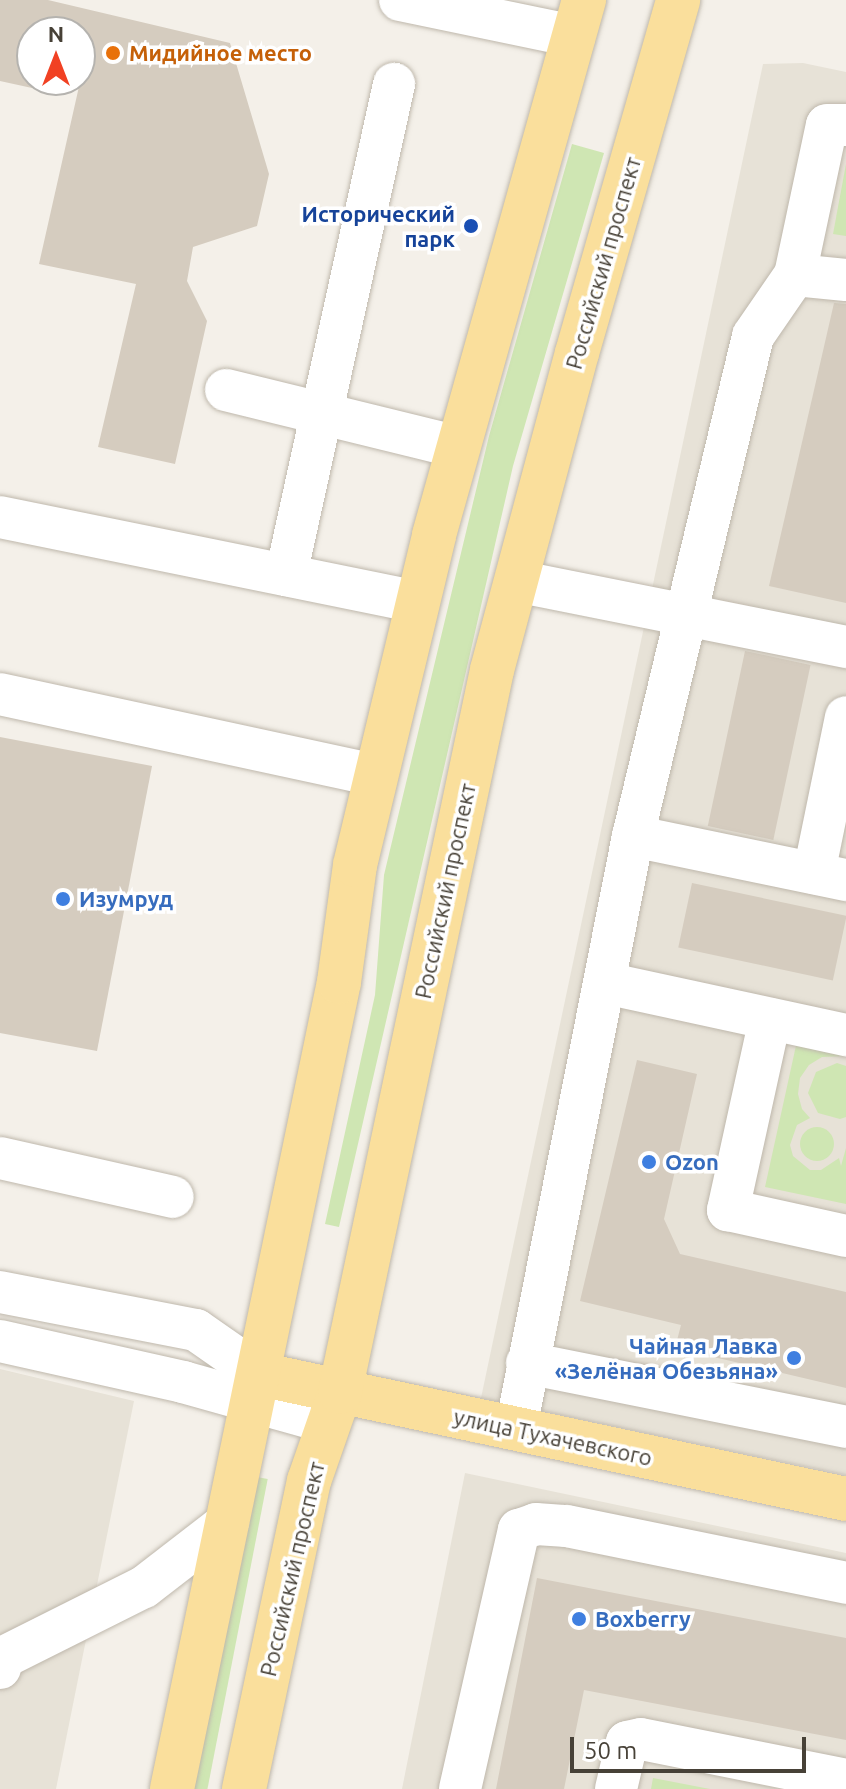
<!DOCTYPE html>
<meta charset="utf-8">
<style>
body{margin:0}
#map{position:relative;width:846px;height:1789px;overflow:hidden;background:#f4f0e9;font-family:Ubuntu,sans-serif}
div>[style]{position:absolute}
.residential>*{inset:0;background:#e7e2d7}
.green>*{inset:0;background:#cfe6b3;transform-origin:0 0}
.round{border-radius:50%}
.building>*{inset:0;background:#d5ccbf;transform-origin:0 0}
.roads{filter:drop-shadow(0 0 2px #bfb8ac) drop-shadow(0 0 2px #bfb8ac)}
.minor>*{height:42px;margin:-21px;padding:0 21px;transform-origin:21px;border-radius:21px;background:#fff}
.major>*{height:44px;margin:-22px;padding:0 22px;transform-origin:22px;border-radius:22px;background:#fadf9c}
.dots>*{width:22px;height:22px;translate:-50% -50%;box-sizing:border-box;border:4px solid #fff;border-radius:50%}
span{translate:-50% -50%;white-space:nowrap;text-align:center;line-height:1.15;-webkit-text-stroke:7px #fff;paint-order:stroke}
.food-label{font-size:22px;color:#c56008;font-weight:700}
.left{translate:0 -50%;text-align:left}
.transit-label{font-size:22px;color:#164399;font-weight:700}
.right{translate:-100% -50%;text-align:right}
.street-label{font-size:22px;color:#474137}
.shop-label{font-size:22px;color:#366cbe;font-weight:700}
.north{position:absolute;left:16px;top:16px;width:80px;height:80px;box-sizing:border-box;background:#fff;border:2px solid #b5b3af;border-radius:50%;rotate:0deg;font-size:22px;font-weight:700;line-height:32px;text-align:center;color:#474137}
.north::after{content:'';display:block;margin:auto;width:28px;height:36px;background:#f14123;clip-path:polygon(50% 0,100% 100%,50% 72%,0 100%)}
.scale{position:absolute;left:570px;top:1737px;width:236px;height:36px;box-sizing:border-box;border:4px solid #474137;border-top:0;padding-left:10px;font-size:24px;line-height:28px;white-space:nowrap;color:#474137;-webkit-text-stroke:6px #fff;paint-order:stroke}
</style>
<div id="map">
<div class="residential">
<div style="clip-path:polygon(803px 63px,846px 72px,846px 1475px,481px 1398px,763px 64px)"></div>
<div style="clip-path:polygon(0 1369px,134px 1401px,56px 1789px,0 1789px)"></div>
<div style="clip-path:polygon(465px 1473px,846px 1553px,846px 1789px,402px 1789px)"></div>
</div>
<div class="green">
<div style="clip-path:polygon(572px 144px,604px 153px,513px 466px,339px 1227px,325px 1224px,375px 995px,384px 875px,489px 436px)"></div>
<div style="clip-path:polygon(846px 164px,846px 236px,833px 234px)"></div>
<div style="clip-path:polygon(797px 1041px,846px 1051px,846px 1056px,822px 1057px,809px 1065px,800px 1078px,798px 1094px,802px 1109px,810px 1118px,797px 1125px,790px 1145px,793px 1156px,810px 1170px,821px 1170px,839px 1158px,841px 1166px,846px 1148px,846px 1204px,765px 1187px)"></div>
<div style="clip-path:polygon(837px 1063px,846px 1066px,846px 1117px,840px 1119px,818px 1113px,808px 1093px,816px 1072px)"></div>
<div class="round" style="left:800px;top:1127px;width:34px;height:34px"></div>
<div style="left:252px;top:1476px;width:16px;height:319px;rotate:11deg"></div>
<div style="clip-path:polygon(653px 1778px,710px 1789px,651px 1789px)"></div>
</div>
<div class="building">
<div style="clip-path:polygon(0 0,48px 0,230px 43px,269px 174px,257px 226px,193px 247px,187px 281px,207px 321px,175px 464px,98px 447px,136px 284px,39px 264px,80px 82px,80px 32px,32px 32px,32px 88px,0 81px)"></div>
<div style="clip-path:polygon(834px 303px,846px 304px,846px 603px,769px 586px)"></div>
<div style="left:745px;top:651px;width:67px;height:179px;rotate:12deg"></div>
<div style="clip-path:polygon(0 737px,152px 766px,97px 1051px,0 1033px)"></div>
<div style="left:692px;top:883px;width:158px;height:66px;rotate:12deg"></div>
<div style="clip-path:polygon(637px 1060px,697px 1074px,664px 1219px,680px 1254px,846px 1292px,846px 1388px,675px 1348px,681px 1325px,580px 1301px)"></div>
<div style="clip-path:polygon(537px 1578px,846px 1638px,846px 1740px,584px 1690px,564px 1789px,496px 1789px)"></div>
</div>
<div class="roads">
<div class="minor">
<div style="left:400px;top:0;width:178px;rotate:11.7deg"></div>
<div style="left:795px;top:275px;width:153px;rotate:-78deg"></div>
<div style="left:827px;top:125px;width:19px"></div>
<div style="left:226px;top:390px;width:239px;rotate:13.8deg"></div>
<div style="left:0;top:517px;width:426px;rotate:11.5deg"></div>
<div style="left:286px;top:575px;width:503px;rotate:-77.59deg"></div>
<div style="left:516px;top:581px;width:337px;rotate:11.3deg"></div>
<div style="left:0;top:694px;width:385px;rotate:12.2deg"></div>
<div style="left:633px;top:836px;width:217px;rotate:11.7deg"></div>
<div style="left:814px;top:873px;width:159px;rotate:-78.4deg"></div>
<div style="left:605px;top:983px;width:247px;rotate:12.2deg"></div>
<div style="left:770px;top:1019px;width:196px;rotate:102.4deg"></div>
<div style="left:728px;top:1210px;width:121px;rotate:12.4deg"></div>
<div style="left:0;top:1158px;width:177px;rotate:12.7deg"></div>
<div style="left:0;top:1292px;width:200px;rotate:11deg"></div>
<div style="left:196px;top:1330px;width:77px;rotate:34.9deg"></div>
<div style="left:0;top:1341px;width:188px;rotate:12.6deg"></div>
<div style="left:183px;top:1382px;width:152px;rotate:15.7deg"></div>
<div style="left:527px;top:1363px;width:325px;rotate:11.3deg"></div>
<div style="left:516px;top:1428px;width:603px;rotate:-78.82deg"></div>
<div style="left:633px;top:836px;width:514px;rotate:-76.5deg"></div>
<div style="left:753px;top:336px;width:74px;rotate:-55.5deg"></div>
<div style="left:795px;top:275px;width:51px;rotate:5.6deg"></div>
<div style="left:0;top:1668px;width:10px;rotate:-79deg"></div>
<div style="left:2px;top:1658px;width:159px;rotate:-26.6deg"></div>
<div style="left:144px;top:1587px;width:106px;rotate:-37.7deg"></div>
<div style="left:460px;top:1789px;width:266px;rotate:-77.2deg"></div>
<div style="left:519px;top:1530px;width:18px;rotate:-19deg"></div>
<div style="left:536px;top:1524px;width:31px;rotate:4deg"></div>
<div style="left:567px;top:1526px;width:285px;rotate:11.5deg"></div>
<div style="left:616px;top:1789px;width:48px;rotate:-76.8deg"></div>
<div style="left:627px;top:1742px;width:14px;rotate:-12deg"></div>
<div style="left:641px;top:1739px;width:209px;rotate:11.3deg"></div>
</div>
<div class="major">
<div style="left:259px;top:1374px;width:600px;rotate:12.02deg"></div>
<div style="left:172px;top:1789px;width:824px;rotate:-78.31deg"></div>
<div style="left:339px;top:982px;width:118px;rotate:-82.2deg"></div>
<div style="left:355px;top:865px;width:339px;rotate:-76.5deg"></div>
<div style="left:434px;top:535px;width:556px;rotate:-74.34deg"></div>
<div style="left:244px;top:1789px;width:315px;rotate:-78.1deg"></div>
<div style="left:309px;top:1481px;width:94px;rotate:-70.8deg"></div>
<div style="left:340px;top:1392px;width:738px;rotate:-78.11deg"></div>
<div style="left:492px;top:670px;width:328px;rotate:-75deg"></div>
<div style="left:577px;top:353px;width:367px;rotate:-74deg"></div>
</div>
</div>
<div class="dots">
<div style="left:113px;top:53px;background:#e8710a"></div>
<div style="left:471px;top:226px;background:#1a4fb4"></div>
<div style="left:63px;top:899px;background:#3f7fe0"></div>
<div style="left:649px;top:1162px;background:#3f7fe0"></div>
<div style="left:794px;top:1358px;background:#3f7fe0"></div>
<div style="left:579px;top:1619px;background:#3f7fe0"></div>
</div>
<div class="food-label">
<span class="left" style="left:129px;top:53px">Мидийное место</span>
</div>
<div class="transit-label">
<span class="right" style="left:455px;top:226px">Исторический<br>парк</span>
</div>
<div class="street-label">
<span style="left:603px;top:263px;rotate:-74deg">Российский проспект</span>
<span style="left:445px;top:891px;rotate:-78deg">Российский проспект</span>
<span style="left:553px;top:1437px;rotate:12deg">улица Тухачевского</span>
<span style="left:292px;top:1569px;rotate:-77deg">Российский проспект</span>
</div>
<div class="shop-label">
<span class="left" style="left:79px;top:899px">Изумруд</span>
<span class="left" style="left:665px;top:1162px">Ozon</span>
<span class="right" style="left:778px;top:1358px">Чайная Лавка<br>«Зелёная Обезьяна»</span>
<span class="left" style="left:595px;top:1619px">Boxberry</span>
</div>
<div class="north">N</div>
<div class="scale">50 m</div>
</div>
